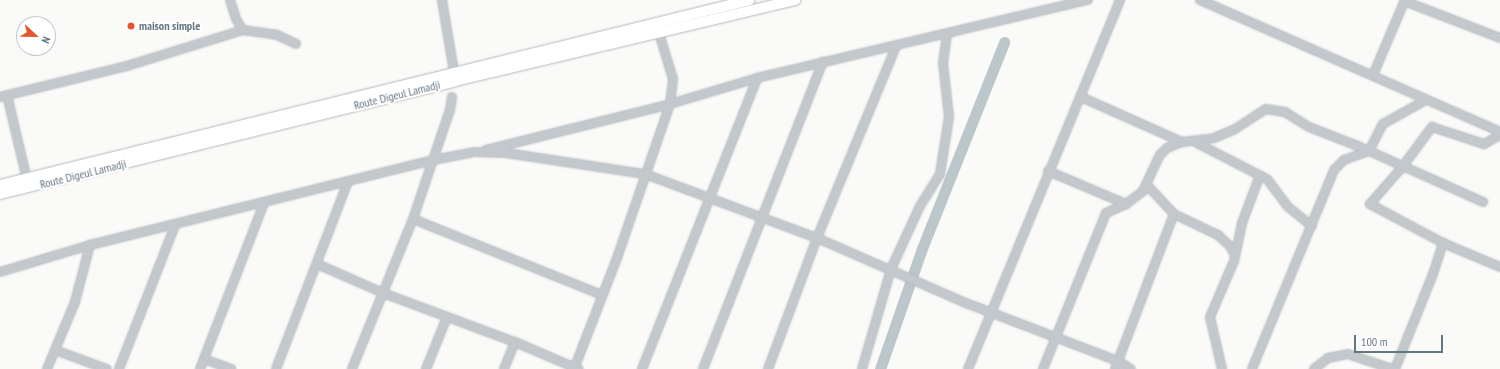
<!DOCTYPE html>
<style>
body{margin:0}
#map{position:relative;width:1500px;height:369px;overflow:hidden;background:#fafaf8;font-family:"PT Sans Narrow",sans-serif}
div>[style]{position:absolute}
.river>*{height:11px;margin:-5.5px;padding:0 5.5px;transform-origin:5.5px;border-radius:5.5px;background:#bbc7cb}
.roads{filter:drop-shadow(0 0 1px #b5babe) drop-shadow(0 0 1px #b5babe)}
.minor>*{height:8px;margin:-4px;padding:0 4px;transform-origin:4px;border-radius:4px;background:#c3c8cc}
.major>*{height:10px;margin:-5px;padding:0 5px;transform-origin:5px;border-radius:5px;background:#fff}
.dots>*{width:11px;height:11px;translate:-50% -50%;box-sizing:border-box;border:2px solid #fff;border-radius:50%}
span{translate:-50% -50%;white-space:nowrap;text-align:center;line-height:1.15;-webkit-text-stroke:4px #fff;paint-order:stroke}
.poi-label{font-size:12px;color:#657683;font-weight:700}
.left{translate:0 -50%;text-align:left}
.street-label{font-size:12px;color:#657683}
.north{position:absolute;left:16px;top:16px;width:40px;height:40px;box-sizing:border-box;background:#fff;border:1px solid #c1c8cd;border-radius:50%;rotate:112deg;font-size:11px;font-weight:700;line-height:16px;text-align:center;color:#657683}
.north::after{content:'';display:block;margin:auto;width:14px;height:18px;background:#e4572e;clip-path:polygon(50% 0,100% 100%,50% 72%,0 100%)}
.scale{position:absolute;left:1354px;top:335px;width:89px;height:18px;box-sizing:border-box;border:2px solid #657683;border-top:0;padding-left:5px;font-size:12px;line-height:14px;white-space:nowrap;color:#657683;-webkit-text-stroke:3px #fff;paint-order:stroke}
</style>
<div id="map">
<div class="river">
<div style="left:880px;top:369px;width:125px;rotate:-70.8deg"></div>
<div style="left:921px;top:251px;width:225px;rotate:-68.3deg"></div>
</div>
<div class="roads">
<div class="minor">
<div style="left:230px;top:0;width:20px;rotate:72deg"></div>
<div style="left:236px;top:19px;width:13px;rotate:58deg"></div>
<div style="left:243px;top:30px;width:34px;rotate:8deg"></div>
<div style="left:277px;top:35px;width:21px;rotate:25deg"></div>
<div style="left:442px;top:0;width:79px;rotate:80.5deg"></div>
<div style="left:1200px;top:0;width:328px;rotate:23.7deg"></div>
<div style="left:1404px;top:1px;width:103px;rotate:21.1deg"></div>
<div style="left:1373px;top:75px;width:82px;rotate:-66.9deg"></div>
<div style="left:7px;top:95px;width:91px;rotate:76.7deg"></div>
<div style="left:0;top:97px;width:131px;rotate:-13.7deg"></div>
<div style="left:127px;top:66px;width:121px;rotate:-17.2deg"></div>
<div style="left:1081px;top:97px;width:111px;rotate:24deg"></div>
<div style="left:1193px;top:141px;width:83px;rotate:27.2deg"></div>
<div style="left:1267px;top:179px;width:34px;rotate:53deg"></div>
<div style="left:1287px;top:206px;width:32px;rotate:39deg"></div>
<div style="left:486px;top:150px;width:190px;rotate:-14deg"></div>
<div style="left:670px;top:104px;width:91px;rotate:-16.6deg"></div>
<div style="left:757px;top:78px;width:340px;rotate:-13.3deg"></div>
<div style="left:1048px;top:171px;width:85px;rotate:22.9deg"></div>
<div style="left:1174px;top:214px;width:49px;rotate:25.5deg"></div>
<div style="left:1218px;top:235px;width:16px;rotate:43deg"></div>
<div style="left:1230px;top:246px;width:10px;rotate:61deg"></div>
<div style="left:413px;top:219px;width:204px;rotate:21.9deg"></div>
<div style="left:1443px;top:243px;width:62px;rotate:22.8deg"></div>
<div style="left:317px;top:264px;width:72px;rotate:23.7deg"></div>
<div style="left:383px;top:293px;width:141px;rotate:20.4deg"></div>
<div style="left:515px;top:342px;width:69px;rotate:23.2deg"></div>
<div style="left:0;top:272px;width:94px;rotate:-16.7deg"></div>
<div style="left:90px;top:245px;width:353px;rotate:-13.9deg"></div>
<div style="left:433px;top:160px;width:43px;rotate:-10.8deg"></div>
<div style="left:475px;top:152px;width:31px;rotate:2deg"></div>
<div style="left:506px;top:153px;width:141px;rotate:8.6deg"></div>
<div style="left:645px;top:174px;width:184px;rotate:20.4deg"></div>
<div style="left:817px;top:238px;width:163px;rotate:23.6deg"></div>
<div style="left:966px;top:303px;width:163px;rotate:20.9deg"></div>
<div style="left:1118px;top:361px;width:15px;rotate:32deg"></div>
<div style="left:55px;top:350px;width:55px;rotate:20.1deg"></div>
<div style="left:204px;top:359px;width:29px;rotate:20deg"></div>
<div style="left:47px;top:369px;width:73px;rotate:-67.3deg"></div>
<div style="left:75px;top:302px;width:59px;rotate:-75.3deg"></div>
<div style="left:119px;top:369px;width:155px;rotate:-68.7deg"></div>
<div style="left:200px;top:369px;width:178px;rotate:-68.9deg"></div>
<div style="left:276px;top:369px;width:201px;rotate:-69deg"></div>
<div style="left:352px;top:369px;width:162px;rotate:-67.9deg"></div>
<div style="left:413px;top:219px;width:115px;rotate:-71.3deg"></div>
<div style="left:450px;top:110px;width:13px;rotate:-81deg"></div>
<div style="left:426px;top:369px;width:56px;rotate:-68deg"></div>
<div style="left:504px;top:369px;width:29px;rotate:-68deg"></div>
<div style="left:574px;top:369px;width:119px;rotate:-68.8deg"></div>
<div style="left:617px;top:258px;width:163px;rotate:-71deg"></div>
<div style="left:670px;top:104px;width:25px;rotate:-83deg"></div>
<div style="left:673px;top:79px;width:48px;rotate:-106.9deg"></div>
<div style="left:642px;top:369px;width:313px;rotate:-68.4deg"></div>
<div style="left:703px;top:369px;width:330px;rotate:-68.7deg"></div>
<div style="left:768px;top:369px;width:140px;rotate:-69.5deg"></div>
<div style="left:817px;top:238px;width:208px;rotate:-67.6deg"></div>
<div style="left:862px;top:369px;width:104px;rotate:-73.8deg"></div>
<div style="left:891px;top:269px;width:69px;rotate:-65.3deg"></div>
<div style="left:920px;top:206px;width:38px;rotate:-58deg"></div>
<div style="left:940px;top:174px;width:58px;rotate:-81deg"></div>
<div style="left:949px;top:117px;width:54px;rotate:-96.3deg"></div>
<div style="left:943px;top:63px;width:29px;rotate:-82deg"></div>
<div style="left:968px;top:369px;width:399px;rotate:-67.6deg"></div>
<div style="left:1043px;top:369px;width:168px;rotate:-68deg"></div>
<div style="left:1106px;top:213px;width:22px;rotate:-24deg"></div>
<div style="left:1126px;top:204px;width:21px;rotate:-37deg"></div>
<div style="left:1143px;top:191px;width:40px;rotate:-65deg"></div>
<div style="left:1160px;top:155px;width:10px;rotate:-45deg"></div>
<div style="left:1167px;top:148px;width:16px;rotate:-22deg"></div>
<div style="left:1182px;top:142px;width:32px;rotate:-7deg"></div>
<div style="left:1214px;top:138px;width:23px;rotate:-23deg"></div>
<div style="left:1235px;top:129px;width:37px;rotate:-33deg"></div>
<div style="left:1266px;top:109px;width:19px;rotate:9deg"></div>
<div style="left:1285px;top:112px;width:28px;rotate:32deg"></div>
<div style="left:1309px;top:127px;width:53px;rotate:21.2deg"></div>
<div style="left:1358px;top:146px;width:137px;rotate:24.1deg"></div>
<div style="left:1115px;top:369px;width:166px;rotate:-69.2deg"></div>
<div style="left:1174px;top:214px;width:40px;rotate:-133deg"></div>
<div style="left:1222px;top:369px;width:53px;rotate:-103deg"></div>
<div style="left:1210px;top:317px;width:61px;rotate:-66.8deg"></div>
<div style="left:1234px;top:261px;width:39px;rotate:-78deg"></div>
<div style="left:1242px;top:223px;width:51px;rotate:-69.4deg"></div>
<div style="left:1252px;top:369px;width:215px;rotate:-67.6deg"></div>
<div style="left:1334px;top:170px;width:14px;rotate:-45deg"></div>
<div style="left:1344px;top:160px;width:27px;rotate:-20deg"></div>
<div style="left:1369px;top:151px;width:30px;rotate:-63deg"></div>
<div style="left:1383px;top:124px;width:49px;rotate:-29.2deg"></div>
<div style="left:1314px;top:369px;width:18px;rotate:-38deg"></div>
<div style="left:1328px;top:358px;width:20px;rotate:-11deg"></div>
<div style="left:1348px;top:354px;width:46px;rotate:18.8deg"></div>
<div style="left:1395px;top:369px;width:102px;rotate:-68.2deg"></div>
<div style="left:1433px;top:274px;width:33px;rotate:-72deg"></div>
<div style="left:1443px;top:243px;width:83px;rotate:-151.9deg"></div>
<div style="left:1370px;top:204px;width:50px;rotate:-49deg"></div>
<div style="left:1403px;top:166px;width:49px;rotate:-53.4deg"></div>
<div style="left:1432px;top:127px;width:55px;rotate:18.1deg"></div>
<div style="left:1484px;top:144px;width:18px;rotate:-29deg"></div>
</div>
<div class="major">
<div style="left:0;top:185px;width:772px;rotate:-13.86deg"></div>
<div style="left:0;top:194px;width:469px;rotate:-13.9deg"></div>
<div style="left:455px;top:81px;width:350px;rotate:-13.4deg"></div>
</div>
</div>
<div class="dots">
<div style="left:131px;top:26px;background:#e4572e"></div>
</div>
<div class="poi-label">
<span class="left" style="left:139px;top:26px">maison simple</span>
</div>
<div class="street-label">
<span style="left:397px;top:95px;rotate:-14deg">Route Digeul Lamadji</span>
<span style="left:83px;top:174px;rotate:-14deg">Route Digeul Lamadji</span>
</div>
<div class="north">N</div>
<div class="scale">100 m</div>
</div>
